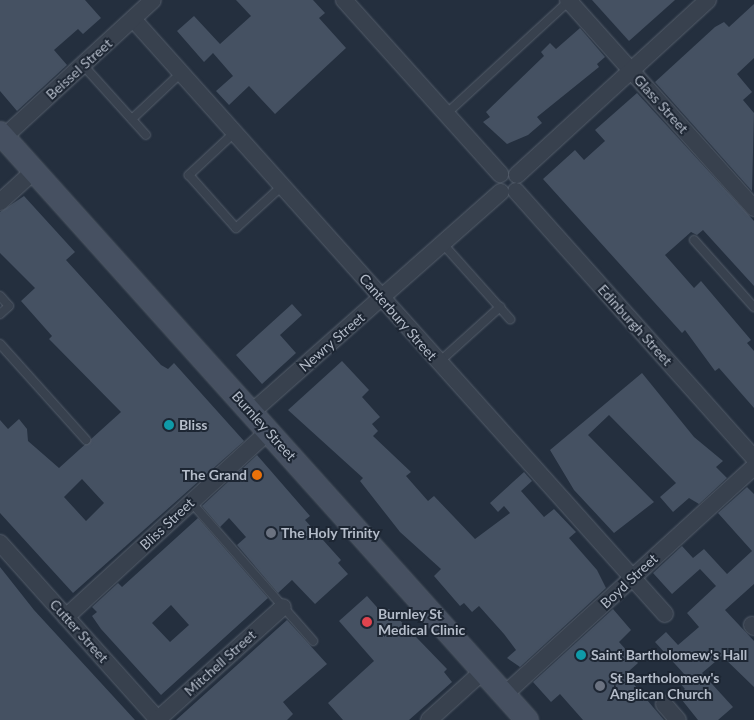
<!DOCTYPE html>
<style>
body{margin:0}
#map{position:relative;width:754px;height:720px;overflow:hidden;background:#242f3e;font-family:Lato,sans-serif}
div>[style]{position:absolute}
.building>*{inset:0;background:#455162}
.roads{filter:drop-shadow(0 0 1px #565f6c) drop-shadow(0 0 1px #565f6c)}
.lane>*{height:8px;margin:-4px;padding:0 4px;transform-origin:4px;border-radius:4px;background:#38414e}
.street>*{height:16px;margin:-8px;padding:0 8px;transform-origin:8px;border-radius:8px;background:#38414e}
.secondary>*{height:22px;margin:-11px;padding:0 11px;transform-origin:11px;border-radius:11px;background:#465061}
.dots>*{width:14px;height:14px;translate:-50% -50%;box-sizing:border-box;border:2px solid #1d2633;border-radius:50%}
span{translate:-50% -50%;white-space:nowrap;text-align:center;line-height:1.15;-webkit-text-stroke:4px #1d2633;paint-order:stroke}
.street-label{font-size:14px;color:#b4bcc9}
.poi-label{font-size:14px;color:#b4bcc9;font-weight:700}
.left{translate:0 -50%;text-align:left}
.right{translate:-100% -50%;text-align:right}
</style>
<div id="map">
<div class="building">
<div style="clip-path:polygon(0 0,85px 0,101px 18px,83px 34px,78px 29px,54px 50px,67px 65px,17px 111px,0 91px)"></div>
<div style="clip-path:polygon(236px 0,313px 0,325px 13px,319px 18px,346px 48px,275px 114px,249px 86px,229px 105px,216px 91px,233px 76px,213px 53px,204px 62px,177px 31px,194px 16px,220px 44px,251px 16px)"></div>
<div style="clip-path:polygon(592px 0,675px 0,629px 41px)"></div>
<div style="clip-path:polygon(754px 4px,754px 58px,737px 74px,752px 92px,743px 100px,754px 113px,752px 191px,655px 82px,715px 27px,724px 22px,729px 27px)"></div>
<div style="clip-path:polygon(580px 28px,605px 57px,597px 64px,599px 67px,537px 117px,542px 123px,528px 135px,507px 144px,483px 122px,490px 117px,486px 112px,544px 56px,541px 52px,550px 43px,556px 49px)"></div>
<div style="clip-path:polygon(637px 93px,754px 221px,754px 286px,703px 230px,697px 235px,691px 232px,665px 255px,694px 288px,701px 281px,751px 340px,747px 343px,754px 351px,754px 408px,719px 368px,715px 371px,685px 330px,682px 333px,543px 179px,575px 150px,584px 160px,605px 141px,595px 130px)"></div>
<div style="clip-path:polygon(evenodd,24px 196px,75px 252px,66px 260px,161px 365px,168px 369px,174px 363px,244px 441px,73px 593px,0 513px,0 420px,8px 429px,19px 419px,27px 429px,28px 441px,59px 468px,121px 412px,49px 339px,52px 336px,21px 301px,35px 288px,0 253px,0 212px,24px 196px,82px 479px,104px 503px,86px 521px,64px 497px,82px 479px)"></div>
<div style="clip-path:polygon(292px 304px,302px 315px,280px 335px,296px 353px,262px 384px,236px 355px)"></div>
<div style="clip-path:polygon(342px 361px,369px 390px,362px 397px,380px 417px,372px 424px,378px 431px,373px 436px,411px 472px,406px 476px,428px 501px,434px 496px,475px 539px,510px 513px,504px 506px,498px 512px,490px 503px,524px 472px,532px 481px,521px 491px,544px 517px,554px 509px,576px 532px,569px 538px,597px 570px,606px 588px,520px 667px,507px 658px,516px 650px,504px 634px,479px 606px,472px 612px,464px 603px,460px 606px,434px 576px,441px 569px,400px 532px,360px 481px,363px 478px,288px 410px)"></div>
<div style="clip-path:polygon(642px 373px,694px 437px,723px 461px,716px 467px,727px 478px,699px 504px,689px 498px,673px 512px,660px 497px,676px 483px,609px 415px,588px 435px,654px 502px,614px 533px,574px 490px,550px 450px)"></div>
<div style="clip-path:polygon(257px 455px,310px 516px,305px 520px,341px 560px,338px 563px,348px 574px,315px 604px,292px 580px,278px 593px,237px 545px,246px 537px,229px 518px,220px 527px,202px 506px)"></div>
<div style="clip-path:polygon(747px 487px,754px 494px,754px 584px,725px 610px,754px 641px,754px 687px,722px 656px,702px 673px,733px 707px,718px 720px,698px 720px,678px 695px,685px 689px,678px 681px,685px 675px,655px 642px,666px 632px,678px 645px,699px 627px,687px 613px,716px 586px,700px 569px,672px 594px,653px 573px,682px 546px,693px 558px,704px 549px,727px 574px,752px 551px,718px 513px)"></div>
<div style="clip-path:polygon(evenodd,198px 518px,268px 598px,161px 695px,101px 629px,92px 616px,97px 612px,92px 607px,118px 583px,122px 587px,198px 518px,171px 605px,189px 625px,170px 642px,152px 623px,171px 605px)"></div>
<div style="clip-path:polygon(0 567px,34px 610px,135px 720px,0 720px)"></div>
<div style="clip-path:polygon(367px 596px,383px 614px,389px 609px,447px 669px,444px 672px,452px 682px,409px 720px,343px 720px,328px 703px,374px 661px,339px 621px)"></div>
<div style="clip-path:polygon(613px 609px,631px 630px,619px 642px,638px 663px,629px 671px,635px 678px,631px 681px,664px 720px,583px 720px,560px 694px,551px 702px,533px 682px)"></div>
<div style="clip-path:polygon(287px 620px,327px 664px,283px 702px,293px 714px,287px 720px,176px 720px)"></div>
</div>
<div class="roads">
<div class="lane">
<div style="left:83px;top:65px;width:94px;rotate:48deg"></div>
<div style="left:446px;top:114px;width:167px;rotate:-42.6deg"></div>
<div style="left:132px;top:119px;width:67px;rotate:-43.2deg"></div>
<div style="left:234px;top:133px;width:62px;rotate:137deg"></div>
<div style="left:189px;top:175px;width:71px;rotate:48.4deg"></div>
<div style="left:236px;top:228px;width:62px;rotate:-42.4deg"></div>
<div style="left:694px;top:240px;width:90px;rotate:48.2deg"></div>
<div style="left:443px;top:244px;width:101px;rotate:48.2deg"></div>
<div style="left:0;top:296px;width:13px;rotate:48deg"></div>
<div style="left:9px;top:306px;width:12px;rotate:138deg"></div>
<div style="left:0;top:344px;width:129px;rotate:48.1deg"></div>
<div style="left:438px;top:363px;width:84px;rotate:-42.1deg"></div>
<div style="left:191px;top:502px;width:185px;rotate:48.7deg"></div>
</div>
<div class="street">
<div style="left:344px;top:0;width:234px;rotate:48.1deg"></div>
<div style="left:568px;top:0;width:279px;rotate:48.2deg"></div>
<div style="left:133px;top:19px;width:798px;rotate:48.2deg"></div>
<div style="left:4px;top:137px;width:202px;rotate:-42.6deg"></div>
<div style="left:517px;top:175px;width:259px;rotate:-42.5deg"></div>
<div style="left:516px;top:191px;width:358px;rotate:48.3deg"></div>
<div style="left:0;top:202px;width:46px;rotate:-42.4deg"></div>
<div style="left:252px;top:412px;width:332px;rotate:-41.5deg"></div>
<div style="left:0;top:543px;width:237px;rotate:48.2deg"></div>
<div style="left:66px;top:617px;width:275px;rotate:-42.5deg"></div>
<div style="left:752px;top:625px;width:3px;rotate:45deg"></div>
<div style="left:504px;top:695px;width:338px;rotate:-42.4deg"></div>
<div style="left:664px;top:704px;width:21px;rotate:49deg"></div>
<div style="left:157px;top:720px;width:169px;rotate:-41.9deg"></div>
<div style="left:429px;top:720px;width:73px;rotate:-42.2deg"></div>
</div>
<div class="secondary">
<div style="left:0;top:133px;width:789px;rotate:48.08deg"></div>
</div>
</div>
<div class="dots">
<div style="left:169px;top:425px;background:#0f9aa8"></div>
<div style="left:257px;top:475px;background:#e8710a"></div>
<div style="left:271px;top:533px;background:#6b7280"></div>
<div style="left:367px;top:622px;background:#e0444e"></div>
<div style="left:581px;top:655px;background:#0f9aa8"></div>
<div style="left:600px;top:686px;background:#6b7280"></div>
</div>
<div class="street-label">
<span style="left:79px;top:69px;rotate:-42deg">Beissel Street</span>
<span style="left:661px;top:104px;rotate:48deg">Glass Street</span>
<span style="left:398px;top:317px;rotate:49deg">Canterbury Street</span>
<span style="left:635px;top:325px;rotate:48deg">Edinburgh Street</span>
<span style="left:332px;top:342px;rotate:-41deg">Newry Street</span>
<span style="left:264px;top:426px;rotate:48deg">Burnley Street</span>
<span style="left:167px;top:524px;rotate:-43deg">Bliss Street</span>
<span style="left:629px;top:581px;rotate:-43deg">Boyd Street</span>
<span style="left:79px;top:631px;rotate:48deg">Cutter Street</span>
<span style="left:220px;top:663px;rotate:-42deg">Mitchell Street</span>
</div>
<div class="poi-label">
<span class="left" style="left:179px;top:425px">Bliss</span>
<span class="right" style="left:247px;top:475px">The Grand</span>
<span class="left" style="left:281px;top:533px">The Holy Trinity</span>
<span class="left" style="left:378px;top:622px">Burnley St<br>Medical Clinic</span>
<span class="left" style="left:591px;top:655px">Saint Bartholomew's Hall</span>
<span class="left" style="left:610px;top:686px">St Bartholomew's<br>Anglican Church</span>
</div>
</div>
